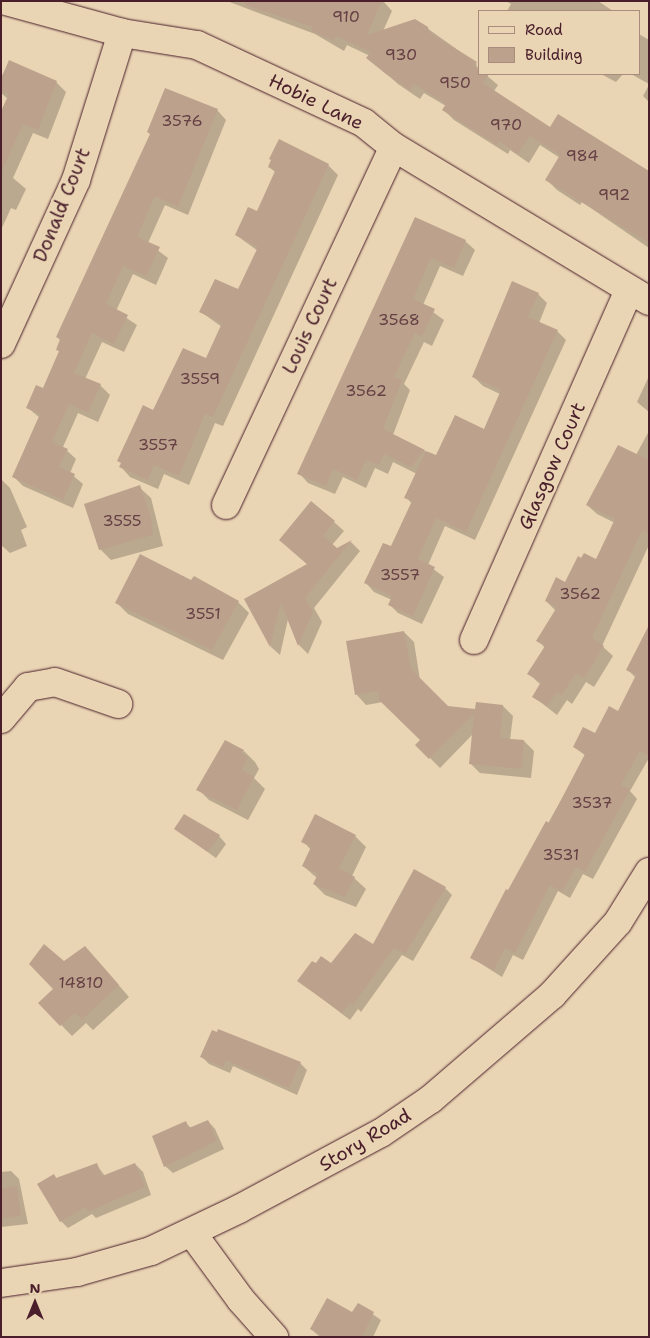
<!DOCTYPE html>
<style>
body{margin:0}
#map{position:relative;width:650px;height:1338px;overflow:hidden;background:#e9d4b3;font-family:"Shantell Sans",sans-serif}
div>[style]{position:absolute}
.shadow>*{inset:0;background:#0003}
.building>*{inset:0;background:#bca28d}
.roads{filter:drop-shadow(0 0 1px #4a1f2b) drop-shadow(0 0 1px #4a1f2b)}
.minor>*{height:28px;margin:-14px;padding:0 14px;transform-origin:14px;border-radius:14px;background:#e9d4b3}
span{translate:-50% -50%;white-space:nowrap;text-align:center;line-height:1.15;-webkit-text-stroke:5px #e9d4b3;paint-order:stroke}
.number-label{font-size:16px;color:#664044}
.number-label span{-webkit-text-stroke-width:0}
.street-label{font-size:19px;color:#4a1f2b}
.frame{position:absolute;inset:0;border:2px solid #4a1f2b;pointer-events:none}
.legend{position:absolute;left:478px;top:10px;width:162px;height:65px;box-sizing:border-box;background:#e9d4b3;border:1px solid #a98c7d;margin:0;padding:6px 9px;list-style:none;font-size:15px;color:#4a1f2b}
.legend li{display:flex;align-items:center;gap:10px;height:25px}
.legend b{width:25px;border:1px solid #a98c7d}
.north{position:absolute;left:10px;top:1278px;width:50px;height:50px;-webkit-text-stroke:4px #e9d4b3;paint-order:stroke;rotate:0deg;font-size:14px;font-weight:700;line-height:20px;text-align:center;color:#4a1f2b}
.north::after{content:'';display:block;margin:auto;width:18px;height:22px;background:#4a1f2b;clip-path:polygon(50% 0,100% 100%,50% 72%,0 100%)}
</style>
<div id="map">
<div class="shadow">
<div style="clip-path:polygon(227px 1px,383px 1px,392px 11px,383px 31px,427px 28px,476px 63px,479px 74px,485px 74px,498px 85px,494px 91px,550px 128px,649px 172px,649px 248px,582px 202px,580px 205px,557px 190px,547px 180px,560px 158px,540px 145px,529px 163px,510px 150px,508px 154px,454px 120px,444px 110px,446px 106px,424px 93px,420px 99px,398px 84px,368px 58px,370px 56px,347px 45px,344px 51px,315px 34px)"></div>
<div style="clip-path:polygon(506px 1px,598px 1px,613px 11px,507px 11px,511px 4px)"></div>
<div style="clip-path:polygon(639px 34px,649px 40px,649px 84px,631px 74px,639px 74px)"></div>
<div style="clip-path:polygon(10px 62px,56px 82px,66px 92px,48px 139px,33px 133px,13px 178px,26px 189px,16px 210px,11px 208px,1px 230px,1px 114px,8px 99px,1px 93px,1px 77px)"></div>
<div style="clip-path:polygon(601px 74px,623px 74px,616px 82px)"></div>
<div style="clip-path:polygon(649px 85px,649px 102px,643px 96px)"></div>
<div style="clip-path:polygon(217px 110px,226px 120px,188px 215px,165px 205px,148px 243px,168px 258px,156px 285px,133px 274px,116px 311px,137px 325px,124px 352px,102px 342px,85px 379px,100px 385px,110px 395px,98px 422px,78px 413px,63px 447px,76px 459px,70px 473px,83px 484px,73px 508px,23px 486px,13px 476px,40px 418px,28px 408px,44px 390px,60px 352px,57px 349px,61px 341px,57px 337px,151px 135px)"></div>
<div style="clip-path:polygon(279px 141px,328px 165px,338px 175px,223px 426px,215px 423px,189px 485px,164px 474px,158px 489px,130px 477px,121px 467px,154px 412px,206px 360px,222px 327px,201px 312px,238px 291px,258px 251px,236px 235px,257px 212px,276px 173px,270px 167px)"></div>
<div style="clip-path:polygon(415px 219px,465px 241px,475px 250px,463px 276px,440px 266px,423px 305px,444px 320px,432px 346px,424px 342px,404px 384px,410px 390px,393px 435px,437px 457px,484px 430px,500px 394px,483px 386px,474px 377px,538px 294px,547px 303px,539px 323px,557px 331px,566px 340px,475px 540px,445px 526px,428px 565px,444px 577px,422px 624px,398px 613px,390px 605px,392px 600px,374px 592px,366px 583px,391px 548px,412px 504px,406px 497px,417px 474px,393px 462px,388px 474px,375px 468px,366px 488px,343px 477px,335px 494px,308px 483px,299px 473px)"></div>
<div style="clip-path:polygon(649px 376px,649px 412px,637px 402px)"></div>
<div style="clip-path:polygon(649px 431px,649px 545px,602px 646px,613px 656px,594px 687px,586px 682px,572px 704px,567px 700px,557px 715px,534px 697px,541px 685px,529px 674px,545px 648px,538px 640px,556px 611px,546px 601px,597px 561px,615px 523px,597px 514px,587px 505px,636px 455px)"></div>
<div style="clip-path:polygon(1px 479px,10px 488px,27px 527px,21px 530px,27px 546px,10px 553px,1px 545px)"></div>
<div style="clip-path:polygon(139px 487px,151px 498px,163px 546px,111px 560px,100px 549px)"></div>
<div style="clip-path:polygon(334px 522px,344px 531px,332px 545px,337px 549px,351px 542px,360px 551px,314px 608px,322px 622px,308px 654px,299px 645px,288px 619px,280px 655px,271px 647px,246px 600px,308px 565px,290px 549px)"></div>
<div style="clip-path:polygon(192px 582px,238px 602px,249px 613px,223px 660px,128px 614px,117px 603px)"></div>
<div style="clip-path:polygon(404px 632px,414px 642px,420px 680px,448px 707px,477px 710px,503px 706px,513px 716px,510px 740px,524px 741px,534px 751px,531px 778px,480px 773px,470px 763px,473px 734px,440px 768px,417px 745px,422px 740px,383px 702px,366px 705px,357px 695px,348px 642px)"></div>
<div style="clip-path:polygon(649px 649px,649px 758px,630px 791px,637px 799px,593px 879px,583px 874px,570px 898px,558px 891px,523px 960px,513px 955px,502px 977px,472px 958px,586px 756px,574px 747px,596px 734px,618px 712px,636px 678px,628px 670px)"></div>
<div style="clip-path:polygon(244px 751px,255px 762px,259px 769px,254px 778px,265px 789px,248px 820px,209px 800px,198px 789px)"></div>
<div style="clip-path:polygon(175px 829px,219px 836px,226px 844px,216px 858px)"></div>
<div style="clip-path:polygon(355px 836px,366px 847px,352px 876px,366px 889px,356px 907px,325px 895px,314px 884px,317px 878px,303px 866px,311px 850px,303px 841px)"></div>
<div style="clip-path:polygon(445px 888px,452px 895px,413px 961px,402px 955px,361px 1012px,358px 1009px,350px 1020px,299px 981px,316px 965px,331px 965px,374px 946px)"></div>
<div style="clip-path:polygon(96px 959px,129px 997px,93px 1030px,86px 1023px,72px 1036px,40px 1003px,54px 989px,64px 963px)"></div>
<div style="clip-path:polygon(201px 1056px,300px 1063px,307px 1070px,297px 1095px,233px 1066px,230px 1073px,209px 1064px)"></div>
<div style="clip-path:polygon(208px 1121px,215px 1129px,224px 1149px,173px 1173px,165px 1166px,186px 1123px,191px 1128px)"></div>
<div style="clip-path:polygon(96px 1164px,105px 1176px,135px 1164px,143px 1172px,151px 1195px,96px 1218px,92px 1214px,68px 1228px,61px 1221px,54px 1175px,57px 1179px)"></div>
<div style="clip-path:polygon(11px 1171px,19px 1179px,28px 1224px,1px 1227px,1px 1172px)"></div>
<div style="clip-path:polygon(358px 1304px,381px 1320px,373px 1337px,320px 1337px,311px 1329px,353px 1314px)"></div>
</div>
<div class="building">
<div style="clip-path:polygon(245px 1px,382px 1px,367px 35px,415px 19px,428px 27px,429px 32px,477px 62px,474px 66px,479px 68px,479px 74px,489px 74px,483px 83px,512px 102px,550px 127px,558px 114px,649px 171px,649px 243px,545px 180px,560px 155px,530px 136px,518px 154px,499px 141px,497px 145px,442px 110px,446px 104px,414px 84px,410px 90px,386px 74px,366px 58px,371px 52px,336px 36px,334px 41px,311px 31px,313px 27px,245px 5px)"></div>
<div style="clip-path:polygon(9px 60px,57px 81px,38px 130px,23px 124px,1px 173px,1px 111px,9px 94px,1px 91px,1px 79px)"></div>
<div style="clip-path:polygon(165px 88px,218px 109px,178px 207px,155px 196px,137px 237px,160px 247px,146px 276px,123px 266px,106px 304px,128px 315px,114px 344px,92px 333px,74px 373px,101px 384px,88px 413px,69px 404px,52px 442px,68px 449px,59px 467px,75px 474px,63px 500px,12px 477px,40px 414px,26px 408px,36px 385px,43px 388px,59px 351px,56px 350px,60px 339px,56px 337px,150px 134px,147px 132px)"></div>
<div style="clip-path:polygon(279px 139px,329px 164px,213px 417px,205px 414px,179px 476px,154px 465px,148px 480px,119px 467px,121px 463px,117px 461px,143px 405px,153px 410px,183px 348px,206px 358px,222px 323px,199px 312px,215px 279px,238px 289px,258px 247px,235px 235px,248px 207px,257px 211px,275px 171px,268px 167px,271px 160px,269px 159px)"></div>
<div style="clip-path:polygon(415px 217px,466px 240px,454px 268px,431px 258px,413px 299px,435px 309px,422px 337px,415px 333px,394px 377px,402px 380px,383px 429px,425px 450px,411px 467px,384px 454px,379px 465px,366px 460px,357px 480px,333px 469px,326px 486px,297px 474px)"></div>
<div style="clip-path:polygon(512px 281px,539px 293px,528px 317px,558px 330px,466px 532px,436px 518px,418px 559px,435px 567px,413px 616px,388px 605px,392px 596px,364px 583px,383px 543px,391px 546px,412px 501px,404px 498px,426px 451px,436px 455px,455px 415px,484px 429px,501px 390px,472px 377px)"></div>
<div style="clip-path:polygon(618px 445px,649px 460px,649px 533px,642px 530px,592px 638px,604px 646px,584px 678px,576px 673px,562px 695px,557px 692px,547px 706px,532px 697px,541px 682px,527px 674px,545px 646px,536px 641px,557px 607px,545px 601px,556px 577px,565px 582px,578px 556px,581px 558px,584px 553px,596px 559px,615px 519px,586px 505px)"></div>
<div style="clip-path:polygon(140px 485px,151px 518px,153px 535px,99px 550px,84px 504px)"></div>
<div style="clip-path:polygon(311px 501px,335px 521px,323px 536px,337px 548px,352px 540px,305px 598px,313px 612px,298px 646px,281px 603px,270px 647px,244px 599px,307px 564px,279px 540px)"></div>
<div style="clip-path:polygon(140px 554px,191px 580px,194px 576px,239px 601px,212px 650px,115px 603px)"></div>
<div style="clip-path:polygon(649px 625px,649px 756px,640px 751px,621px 785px,630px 790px,585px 872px,576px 867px,562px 892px,550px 885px,515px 953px,505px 948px,494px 970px,470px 958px,506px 889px,508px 890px,546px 821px,549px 823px,585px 754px,573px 747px,583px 727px,595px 733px,609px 706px,618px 711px,636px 675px,626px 670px)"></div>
<div style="clip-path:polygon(404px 631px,411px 669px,448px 706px,475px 709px,476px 702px,503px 705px,500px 738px,524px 740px,522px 769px,469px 764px,474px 714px,429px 759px,415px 745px,420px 740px,379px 700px,378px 691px,355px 695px,346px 641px)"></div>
<div style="clip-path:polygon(225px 740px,244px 750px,242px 754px,248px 757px,242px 770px,254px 777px,237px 810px,196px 790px)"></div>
<div style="clip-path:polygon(184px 814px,220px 835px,208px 852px,174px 829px)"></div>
<div style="clip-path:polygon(315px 814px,356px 835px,339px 868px,355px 877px,345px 897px,313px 884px,318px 874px,302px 866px,311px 847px,301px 842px)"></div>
<div style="clip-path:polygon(414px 869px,446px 887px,405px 954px,394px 948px,353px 1005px,350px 1003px,342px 1013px,297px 981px,312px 961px,316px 963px,321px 956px,331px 963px,355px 933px,373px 944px)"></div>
<div style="clip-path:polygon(44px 944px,64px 961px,85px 946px,119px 985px,82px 1020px,75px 1013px,60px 1026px,38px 1003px,53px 989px,29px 964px)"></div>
<div style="clip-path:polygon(218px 1029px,301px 1062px,289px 1088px,226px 1060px,223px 1067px,200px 1057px,212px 1030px,217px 1032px)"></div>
<div style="clip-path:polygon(208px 1120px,217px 1141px,164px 1167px,152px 1136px,186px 1121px,189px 1128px)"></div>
<div style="clip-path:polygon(97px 1163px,102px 1176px,135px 1163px,145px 1187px,88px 1212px,86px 1207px,60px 1222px,37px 1184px,54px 1174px,56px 1178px)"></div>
<div style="clip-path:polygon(17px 1186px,21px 1216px,1px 1219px,1px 1188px)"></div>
<div style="clip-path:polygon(327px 1298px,352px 1312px,358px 1303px,374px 1312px,362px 1337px,324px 1337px,310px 1329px)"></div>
</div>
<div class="roads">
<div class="minor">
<div style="left:6px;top:1px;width:120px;rotate:15.4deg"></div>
<div style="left:122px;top:33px;width:76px;rotate:9.1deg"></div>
<div style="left:197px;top:45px;width:184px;rotate:25deg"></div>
<div style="left:364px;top:123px;width:38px;rotate:39deg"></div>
<div style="left:394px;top:147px;width:298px;rotate:31.1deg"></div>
<div style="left:1px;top:344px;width:180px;rotate:-65.4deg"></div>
<div style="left:76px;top:180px;width:154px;rotate:-72.6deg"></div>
<div style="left:226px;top:505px;width:395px;rotate:-64.9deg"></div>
<div style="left:474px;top:640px;width:382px;rotate:-66.1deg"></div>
<div style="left:1px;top:719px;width:42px;rotate:-49.8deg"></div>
<div style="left:28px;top:687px;width:27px;rotate:-10deg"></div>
<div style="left:55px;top:682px;width:67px;rotate:19.2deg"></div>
<div style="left:192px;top:1233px;width:83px;rotate:53.8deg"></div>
<div style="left:241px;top:1300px;width:50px;rotate:48.3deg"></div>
<div style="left:1px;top:1283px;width:77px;rotate:-8.2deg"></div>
<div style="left:77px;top:1272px;width:77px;rotate:-15.8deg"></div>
<div style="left:151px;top:1251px;width:98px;rotate:-25.5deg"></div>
<div style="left:239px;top:1209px;width:161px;rotate:-28.2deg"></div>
<div style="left:381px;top:1133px;width:60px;rotate:-34.2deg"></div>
<div style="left:431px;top:1099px;width:160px;rotate:-40.7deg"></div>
<div style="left:552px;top:995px;width:98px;rotate:-47.9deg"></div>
<div style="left:618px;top:922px;width:59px;rotate:-58.2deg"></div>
</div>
</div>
<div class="number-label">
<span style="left:346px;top:17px">910</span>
<span style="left:401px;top:55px">930</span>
<span style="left:455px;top:83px">950</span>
<span style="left:182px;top:121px">3576</span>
<span style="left:506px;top:125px">970</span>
<span style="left:582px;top:156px">984</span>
<span style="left:614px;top:195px">992</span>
<span style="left:399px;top:320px">3568</span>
<span style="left:200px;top:379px">3559</span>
<span style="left:366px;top:391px">3562</span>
<span style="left:158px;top:445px">3557</span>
<span style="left:122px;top:521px">3555</span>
<span style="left:400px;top:575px">3557</span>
<span style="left:580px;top:594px">3562</span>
<span style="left:203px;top:614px">3551</span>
<span style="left:592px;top:803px">3537</span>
<span style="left:561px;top:855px">3531</span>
<span style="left:81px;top:983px">14810</span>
</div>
<div class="street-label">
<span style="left:316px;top:102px;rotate:26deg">Hobie Lane</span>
<span style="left:62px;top:205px;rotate:-68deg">Donald Court</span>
<span style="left:310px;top:326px;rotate:-65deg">Louis Court</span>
<span style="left:552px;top:466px;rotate:-66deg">Glasgow Court</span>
<span style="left:365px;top:1140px;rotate:-31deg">Story Road</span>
</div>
<div class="frame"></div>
<ul class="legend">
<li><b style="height:6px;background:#e9d4b3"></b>Road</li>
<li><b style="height:14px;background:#bca28d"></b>Building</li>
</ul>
<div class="north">N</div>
</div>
